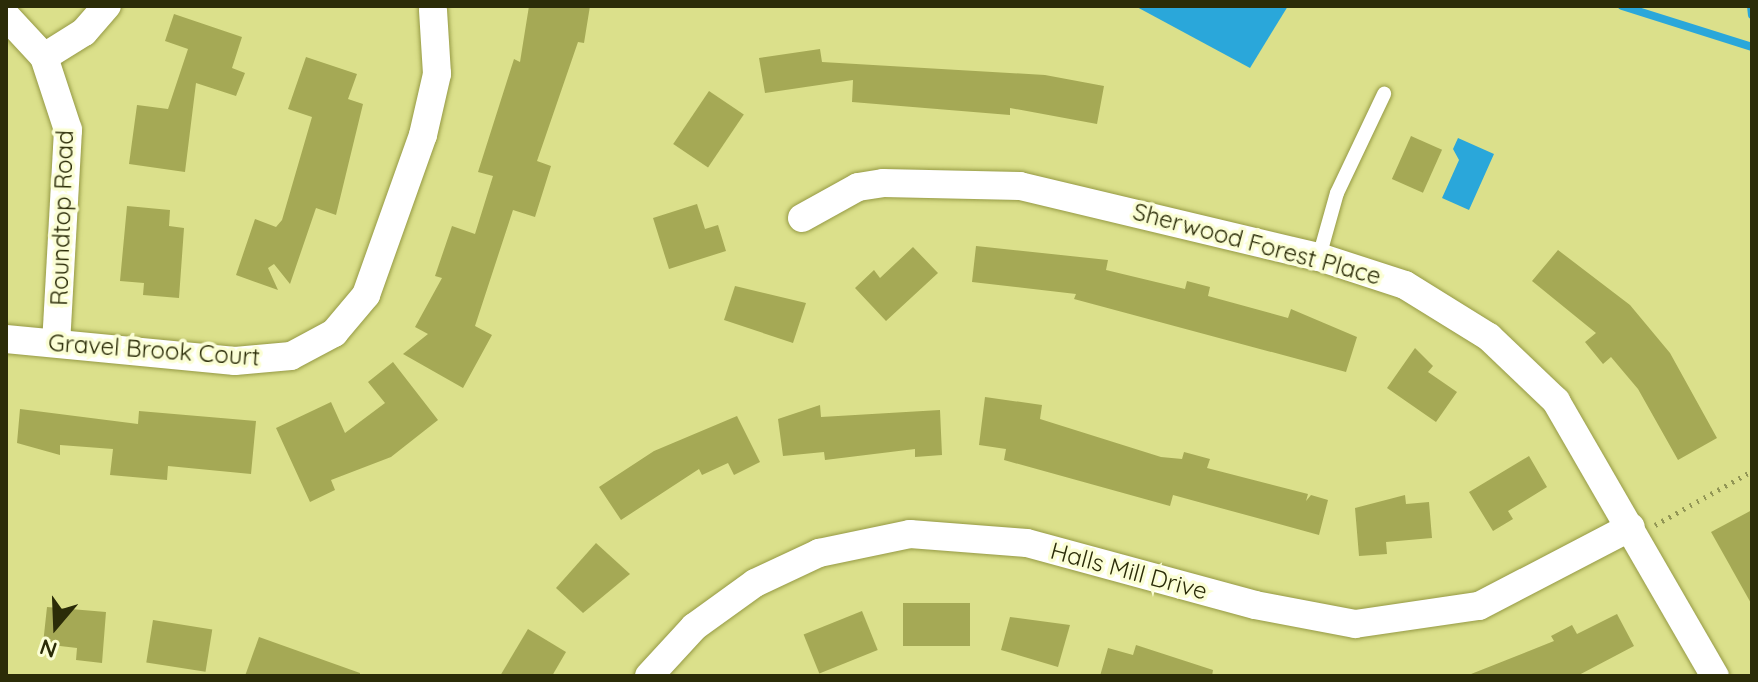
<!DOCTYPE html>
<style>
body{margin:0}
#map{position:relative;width:1758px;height:682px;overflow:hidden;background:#dbe08b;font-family:Quicksand,sans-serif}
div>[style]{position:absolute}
.water>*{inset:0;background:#2aa7da}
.stream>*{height:8px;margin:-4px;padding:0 4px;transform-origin:4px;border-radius:4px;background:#2aa7da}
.building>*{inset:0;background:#a5a955;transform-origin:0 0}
.path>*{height:5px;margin-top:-2.5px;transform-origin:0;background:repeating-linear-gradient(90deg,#929655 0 2px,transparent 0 8px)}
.roads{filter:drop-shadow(0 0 2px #959944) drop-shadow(0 0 2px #959944)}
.lane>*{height:14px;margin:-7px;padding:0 7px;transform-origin:7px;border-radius:7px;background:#fff}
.street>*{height:28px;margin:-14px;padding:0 14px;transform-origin:14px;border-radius:14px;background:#fff}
span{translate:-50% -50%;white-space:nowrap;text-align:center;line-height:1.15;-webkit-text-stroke:7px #fbfed5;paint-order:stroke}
.street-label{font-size:24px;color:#2b2c08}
.frame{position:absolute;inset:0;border:8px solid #2b2c08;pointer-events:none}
.north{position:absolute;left:16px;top:586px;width:80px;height:80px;-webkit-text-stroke:6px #fbfed5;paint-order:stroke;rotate:199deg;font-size:22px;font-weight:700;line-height:32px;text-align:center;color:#2b2c08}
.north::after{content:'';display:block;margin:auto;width:28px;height:36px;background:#2b2c08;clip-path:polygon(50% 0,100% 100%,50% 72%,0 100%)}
</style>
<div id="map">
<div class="water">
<div style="clip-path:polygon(1135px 6px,1288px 6px,1250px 68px)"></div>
<div style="clip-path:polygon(1458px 138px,1494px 154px,1469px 210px,1442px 198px,1459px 160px,1453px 149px)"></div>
</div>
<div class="stream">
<div style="left:1622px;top:6px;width:136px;rotate:17.5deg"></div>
<div style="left:1751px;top:6px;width:9px;rotate:84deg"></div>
</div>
<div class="building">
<div style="clip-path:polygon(529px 6px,590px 6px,584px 43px,578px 42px,537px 161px,551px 166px,535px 217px,513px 210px,475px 326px,492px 335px,463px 388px,403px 354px,428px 334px,415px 327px,442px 278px,435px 276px,452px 226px,475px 234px,493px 176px,478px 172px,514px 59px,520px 62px)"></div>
<div style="clip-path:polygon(174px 14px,242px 37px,232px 68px,245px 73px,236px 96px,196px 83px,185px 172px,129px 164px,137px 105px,168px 109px,188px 49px,165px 41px)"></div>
<div style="clip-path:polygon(820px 49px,822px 62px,1045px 75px,1104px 86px,1097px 124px,1010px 108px,1010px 115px,852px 102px,853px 80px,765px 93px,759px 58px)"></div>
<div style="clip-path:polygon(306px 57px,357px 74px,348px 99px,363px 104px,336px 215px,316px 208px,290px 284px,274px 264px,268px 268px,278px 290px,236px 275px,255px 219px,276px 227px,282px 220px,312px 117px,288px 109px)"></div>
<div style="left:709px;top:91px;width:42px;height:64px;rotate:34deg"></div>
<div style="left:1411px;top:136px;width:34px;height:47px;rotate:24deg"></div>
<div style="clip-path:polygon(697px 204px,705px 229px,718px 225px,726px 251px,669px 269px,653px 218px)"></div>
<div style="clip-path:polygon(127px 206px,170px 210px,169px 226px,184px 228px,179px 298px,143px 295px,144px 283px,120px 281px)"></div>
<div style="clip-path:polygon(976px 246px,1108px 260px,1106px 270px,1185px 289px,1187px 281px,1210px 287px,1208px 296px,1288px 318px,1291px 309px,1357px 337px,1346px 372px,1074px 299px,1076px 294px,972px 282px)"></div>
<div style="clip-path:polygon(913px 247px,938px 273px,886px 321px,855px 288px,874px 270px,880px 278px)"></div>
<div style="clip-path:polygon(1558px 250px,1630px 305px,1670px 353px,1717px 438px,1678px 460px,1638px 389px,1611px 357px,1603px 364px,1585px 342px,1596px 333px,1532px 281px)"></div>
<div style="clip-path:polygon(735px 286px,806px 303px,793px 343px,724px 320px)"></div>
<div style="clip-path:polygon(1415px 348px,1433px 366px,1428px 372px,1457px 392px,1436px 422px,1387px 388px)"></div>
<div style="clip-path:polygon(393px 362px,438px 420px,391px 457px,331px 480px,335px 490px,310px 502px,276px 428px,331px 402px,345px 433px,385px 403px,368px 382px)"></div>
<div style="clip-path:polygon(985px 397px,1042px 405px,1040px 419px,1161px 457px,1182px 459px,1184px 452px,1210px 459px,1207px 468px,1308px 494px,1306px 501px,1311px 495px,1328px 500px,1319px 535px,1173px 495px,1170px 506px,1004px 460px,1006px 449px,979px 445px)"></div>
<div style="clip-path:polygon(820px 405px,821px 417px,940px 410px,942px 455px,915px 457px,915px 449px,825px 460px,824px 452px,783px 456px,778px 419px)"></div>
<div style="clip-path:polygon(20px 409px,138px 424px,139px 411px,256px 421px,251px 474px,168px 466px,167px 480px,110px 475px,113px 449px,60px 445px,60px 455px,17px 443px)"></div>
<div style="clip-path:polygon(737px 416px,760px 462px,734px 475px,728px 463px,702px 475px,699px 469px,621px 520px,599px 487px,654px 451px)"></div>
<div style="clip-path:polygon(1529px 456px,1547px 487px,1508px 511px,1513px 519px,1493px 531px,1469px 492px)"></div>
<div style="clip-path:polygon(1405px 495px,1406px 504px,1429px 502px,1432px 538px,1386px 542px,1387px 554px,1359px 556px,1355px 508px)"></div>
<div style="clip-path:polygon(1752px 510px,1752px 605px,1711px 532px)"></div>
<div style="clip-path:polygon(596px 543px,630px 574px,583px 613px,556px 588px)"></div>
<div style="left:970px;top:603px;width:43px;height:67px;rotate:90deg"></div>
<div style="clip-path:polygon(47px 607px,106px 612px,102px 663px,76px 660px,77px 648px,43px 644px)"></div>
<div style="left:862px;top:611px;width:42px;height:63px;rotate:68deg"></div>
<div style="clip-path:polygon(1617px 614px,1634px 646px,1577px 676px,1466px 676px,1554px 641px,1551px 636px,1572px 625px,1577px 634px)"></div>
<div style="clip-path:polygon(1010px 617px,1070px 625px,1058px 667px,1001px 650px)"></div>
<div style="left:153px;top:620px;width:60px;height:43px;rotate:9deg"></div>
<div style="clip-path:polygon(528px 629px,566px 652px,552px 676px,500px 676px)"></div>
<div style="clip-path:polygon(259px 637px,360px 673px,360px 676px,245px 676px)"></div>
<div style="clip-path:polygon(1136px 645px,1213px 670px,1212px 676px,1100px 676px,1108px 648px,1133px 655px)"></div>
</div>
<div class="path">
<div style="left:1655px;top:525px;width:111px;rotate:-29.1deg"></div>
</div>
<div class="roads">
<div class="lane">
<div style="left:1319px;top:257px;width:66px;rotate:-74.3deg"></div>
<div style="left:1337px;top:193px;width:110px;rotate:-64.6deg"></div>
</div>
<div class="street">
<div style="left:6px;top:16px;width:56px;rotate:47.2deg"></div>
<div style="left:44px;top:57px;width:77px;rotate:71.8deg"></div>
<div style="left:68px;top:130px;width:213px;rotate:93.2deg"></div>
<div style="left:44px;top:57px;width:47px;rotate:-32deg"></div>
<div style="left:84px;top:32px;width:35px;rotate:-49deg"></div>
<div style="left:802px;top:218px;width:64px;rotate:-29deg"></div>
<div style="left:858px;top:187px;width:25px;rotate:-9deg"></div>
<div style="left:883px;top:183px;width:137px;rotate:1.3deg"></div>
<div style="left:1020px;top:186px;width:307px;rotate:13.4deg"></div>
<div style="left:1319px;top:257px;width:90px;rotate:18deg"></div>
<div style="left:1405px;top:285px;width:99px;rotate:31.8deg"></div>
<div style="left:1489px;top:337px;width:93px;rotate:43.7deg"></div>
<div style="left:1556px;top:401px;width:318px;rotate:60deg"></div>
<div style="left:6px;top:339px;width:230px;rotate:5.5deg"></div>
<div style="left:235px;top:361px;width:56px;rotate:-5.1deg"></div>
<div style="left:291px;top:356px;width:49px;rotate:-28.1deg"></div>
<div style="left:334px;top:333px;width:50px;rotate:-49.9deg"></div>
<div style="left:366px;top:295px;width:170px;rotate:-70.4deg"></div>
<div style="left:423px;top:135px;width:63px;rotate:-77.1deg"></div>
<div style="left:437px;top:74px;width:64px;rotate:-93.6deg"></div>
<div style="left:649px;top:676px;width:67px;rotate:-47.4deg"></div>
<div style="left:694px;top:627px;width:75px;rotate:-35.8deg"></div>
<div style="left:755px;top:583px;width:71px;rotate:-25.1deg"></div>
<div style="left:819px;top:553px;width:93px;rotate:-11.8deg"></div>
<div style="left:910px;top:534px;width:117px;rotate:4.4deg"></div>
<div style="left:1027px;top:543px;width:236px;rotate:15.2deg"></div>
<div style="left:1255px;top:605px;width:102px;rotate:10.8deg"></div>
<div style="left:1355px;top:624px;width:125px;rotate:-8.3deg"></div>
<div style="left:1479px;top:606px;width:171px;rotate:-27.5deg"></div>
</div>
</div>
<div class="street-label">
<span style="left:62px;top:218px;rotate:-88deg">Roundtop Road</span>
<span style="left:1257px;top:244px;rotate:15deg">Sherwood Forest Place</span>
<span style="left:154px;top:350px;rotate:4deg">Gravel Brook Court</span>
<span style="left:1129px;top:571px;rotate:15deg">Halls Mill Drive</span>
</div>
<div class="frame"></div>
<div class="north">N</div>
</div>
